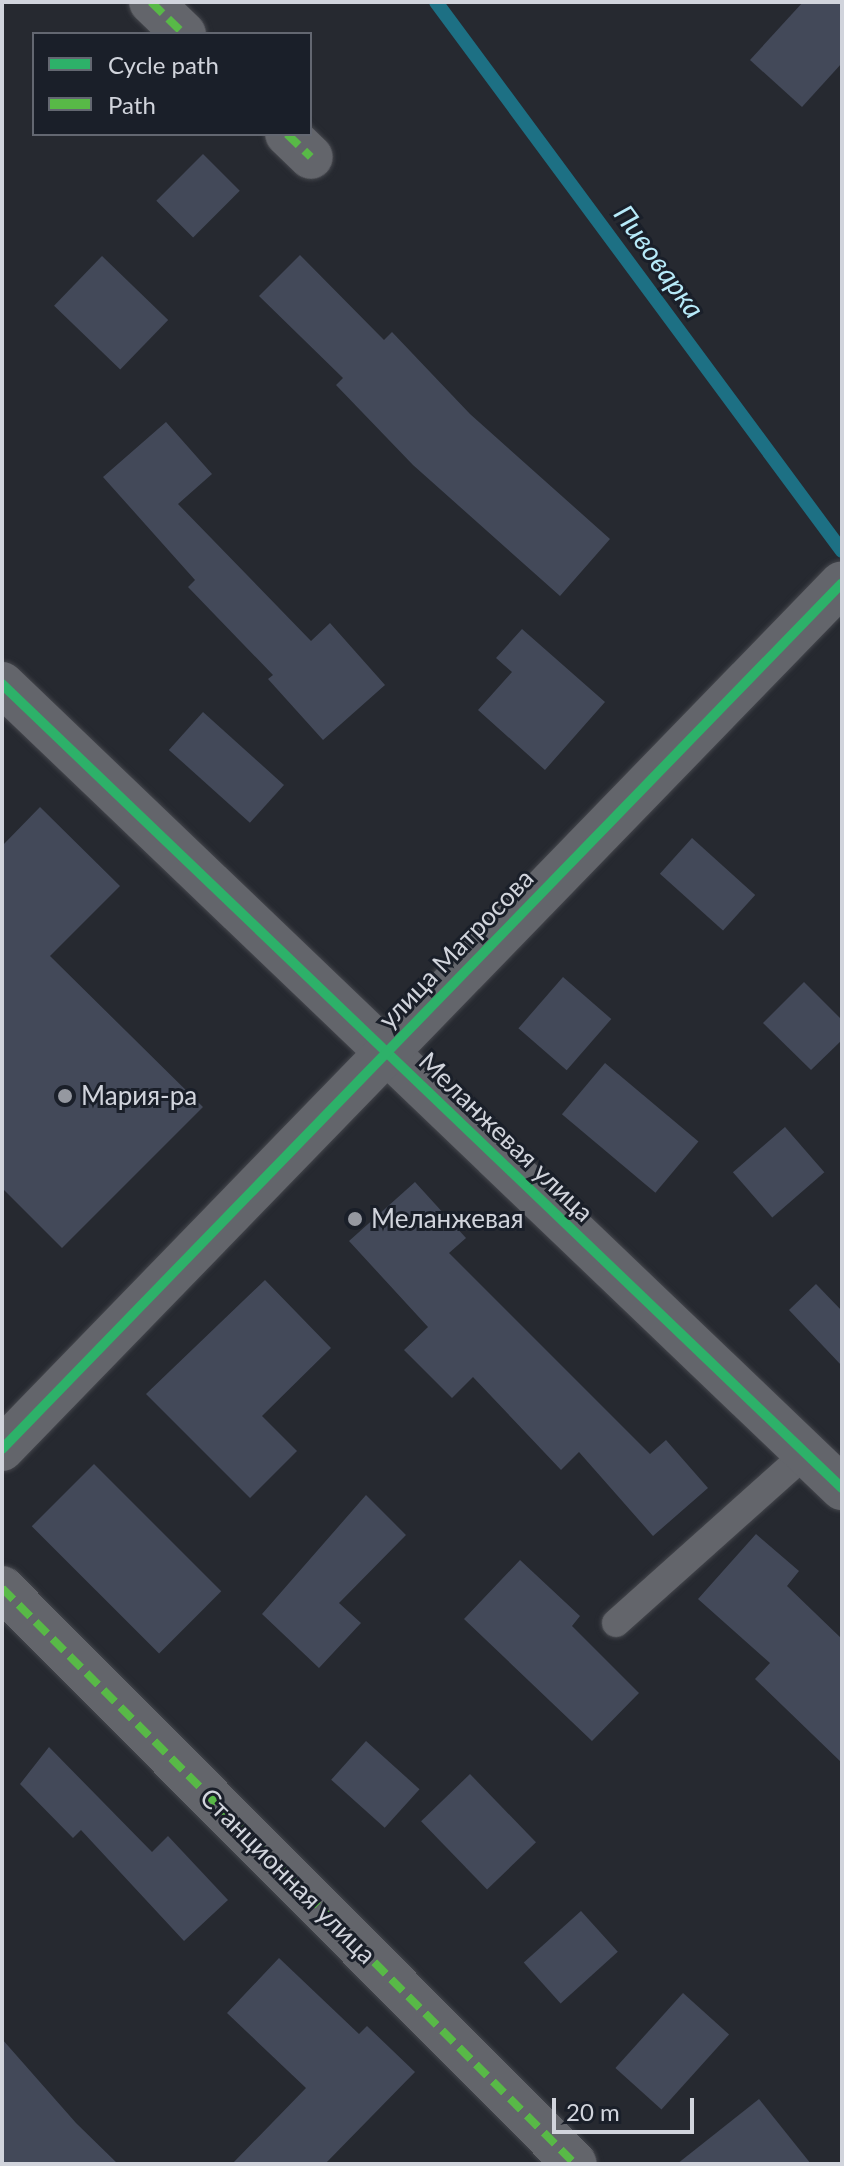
<!DOCTYPE html>
<meta charset="utf-8">
<style>
body{margin:0}
#map{position:relative;width:844px;height:2166px;overflow:hidden;background:#262930;font-family:Lato,sans-serif}
div>[style]{position:absolute}
.stream>*{height:14px;margin:-7px;padding:0 7px;transform-origin:7px;border-radius:7px;background:#1d7084}
.building>*{inset:0;background:#434959;transform-origin:0 0}
.roads{filter:drop-shadow(0 0 2px #43454b) drop-shadow(0 0 2px #43454b)}
.service>*{height:28px;margin:-14px;padding:0 14px;transform-origin:14px;border-radius:14px;background:#63656b}
.minor>*{height:44px;margin:-22px;padding:0 22px;transform-origin:22px;border-radius:22px;background:#63656b}
.tertiary>*{height:44px;margin:-22px;padding:0 22px;transform-origin:22px;border-radius:22px;background:#63656b}
.quiet>*{height:8px;margin-top:-4px;transform-origin:0;background:repeating-linear-gradient(90deg,#58b947 0 16px,transparent 0 24px)}
.cycleway>*{height:10px;margin:-5px;padding:0 5px;transform-origin:5px;border-radius:5px;background:#2db169}
.dots>*{width:22px;height:22px;translate:-50% -50%;box-sizing:border-box;border:4px solid #1a1f29;border-radius:50%}
span{translate:-50% -50%;white-space:nowrap;text-align:center;line-height:1.15;-webkit-text-stroke:6px #1a1f29;paint-order:stroke}
.street-label{font-size:26px;color:#d1d4dc}
.poi-label{font-size:26px;color:#d1d4dc}
.left{translate:0 -50%;text-align:left}
.water-label{font-size:28px;color:#b7eaf9;font-style:italic}
.frame{position:absolute;inset:0;border:4px solid #d1d4dc;pointer-events:none}
.legend{position:absolute;left:32px;top:32px;width:280px;height:104px;box-sizing:border-box;background:#1a1f29;border:2px solid #636771;margin:0;padding:10px 14px;list-style:none;font-size:24px;color:#d1d4dc}
.legend li{display:flex;align-items:center;gap:16px;height:40px}
.legend b{width:40px;border:2px solid #636771}
.scale{position:absolute;left:552px;top:2098px;width:142px;height:36px;box-sizing:border-box;border:4px solid #d1d4dc;border-top:0;padding-left:10px;font-size:24px;line-height:28px;white-space:nowrap;color:#d1d4dc;-webkit-text-stroke:6px #1a1f29;paint-order:stroke}
</style>
<div id="map">
<div class="stream">
<div style="left:436px;top:2px;width:683px;rotate:53.52deg"></div>
</div>
<div class="building">
<div style="clip-path:polygon(803px 2px,842px 2px,842px 63px,802px 107px,750px 60px)"></div>
<div style="left:203px;top:154px;width:52px;height:66px;rotate:45deg"></div>
<div style="clip-path:polygon(300px 255px,384px 340px,392px 332px,470px 414px,610px 539px,560px 596px,413px 465px,336px 385px,343px 378px,259px 296px)"></div>
<div style="left:102px;top:256px;width:92px;height:69px;rotate:44deg"></div>
<div style="clip-path:polygon(166px 422px,212px 474px,178px 504px,311px 641px,330px 623px,385px 685px,323px 740px,268px 679px,273px 675px,188px 587px,195px 580px,103px 477px)"></div>
<div style="clip-path:polygon(522px 629px,605px 702px,545px 770px,478px 710px,512px 672px,496px 658px)"></div>
<div style="left:203px;top:712px;width:109px;height:51px;rotate:42deg"></div>
<div style="clip-path:polygon(40px 807px,120px 886px,50px 956px,203px 1107px,62px 1248px,2px 1188px,2px 846px)"></div>
<div style="left:692px;top:838px;width:85px;height:48px;rotate:42deg"></div>
<div style="left:563px;top:977px;width:64px;height:68px;rotate:41deg"></div>
<div style="clip-path:polygon(804px 982px,842px 1020px,842px 1040px,811px 1070px,763px 1023px)"></div>
<div style="left:605px;top:1063px;width:122px;height:67px;rotate:40deg"></div>
<div style="left:785px;top:1127px;width:60px;height:69px;rotate:49deg"></div>
<div style="clip-path:polygon(415px 1182px,466px 1238px,449px 1253px,650px 1454px,666px 1440px,708px 1488px,653px 1536px,579px 1452px,561px 1470px,473px 1377px,452px 1398px,404px 1350px,428px 1327px,349px 1241px)"></div>
<div style="clip-path:polygon(265px 1280px,331px 1348px,262px 1416px,297px 1451px,250px 1498px,146px 1394px)"></div>
<div style="clip-path:polygon(816px 1284px,842px 1311px,842px 1366px,789px 1310px)"></div>
<div style="left:94px;top:1464px;width:180px;height:88px;rotate:45deg"></div>
<div style="clip-path:polygon(366px 1495px,406px 1535px,339px 1603px,361px 1623px,319px 1668px,262px 1614px)"></div>
<div style="clip-path:polygon(756px 1534px,799px 1571px,787px 1586px,842px 1639px,842px 1763px,755px 1679px,770px 1663px,698px 1599px)"></div>
<div style="clip-path:polygon(520px 1560px,580px 1616px,572px 1626px,639px 1693px,592px 1741px,464px 1619px)"></div>
<div style="left:366px;top:1741px;width:72px;height:52px;rotate:42deg"></div>
<div style="clip-path:polygon(49px 1747px,152px 1852px,168px 1836px,228px 1900px,184px 1941px,81px 1830px,73px 1838px,20px 1784px)"></div>
<div style="left:470px;top:1774px;width:95px;height:68px;rotate:46deg"></div>
<div style="left:581px;top:1911px;width:55px;height:77px;rotate:48deg"></div>
<div style="clip-path:polygon(279px 1958px,359px 2034px,367px 2026px,415px 2072px,325px 2164px,232px 2164px,306px 2088px,227px 2013px)"></div>
<div style="left:683px;top:1993px;width:62px;height:101px;rotate:42deg"></div>
<div style="clip-path:polygon(2px 2039px,76px 2123px,118px 2164px,2px 2164px)"></div>
<div style="clip-path:polygon(759px 2099px,811px 2164px,677px 2164px)"></div>
</div>
<div class="roads">
<div class="service">
<div style="left:616px;top:1623px;width:255px;rotate:-41.8deg"></div>
</div>
<div class="minor">
<div style="left:151px;top:2px;width:46px;rotate:44.1deg"></div>
<div style="left:287px;top:134px;width:33px;rotate:44deg"></div>
<div style="left:2px;top:1588px;width:812px;rotate:45.15deg"></div>
</div>
<div class="tertiary">
<div style="left:2px;top:684px;width:1163px;rotate:43.75deg"></div>
<div style="left:2px;top:1449px;width:1206px;rotate:-45.87deg"></div>
</div>
</div>
<div class="quiet">
<div style="left:151px;top:2px;width:46px;rotate:44.1deg"></div>
<div style="left:287px;top:134px;width:33px;rotate:44deg"></div>
<div style="left:2px;top:1588px;width:812px;rotate:45.15deg"></div>
</div>
<div class="cycleway">
<div style="left:2px;top:684px;width:1163px;rotate:43.75deg"></div>
<div style="left:2px;top:1449px;width:1206px;rotate:-45.87deg"></div>
</div>
<div class="dots">
<div style="left:65px;top:1096px;background:#9598a0"></div>
<div style="left:355px;top:1219px;background:#9598a0"></div>
</div>
<div class="street-label">
<span style="left:456px;top:949px;rotate:-46deg">улица Матросова</span>
<span style="left:506px;top:1137px;rotate:44deg">Меланжевая улица</span>
<span style="left:288px;top:1876px;rotate:45deg">Станционная улица</span>
</div>
<div class="poi-label">
<span class="left" style="left:81px;top:1096px">Мария-ра</span>
<span class="left" style="left:371px;top:1219px">Меланжевая</span>
</div>
<div class="water-label">
<span style="left:660px;top:261px;rotate:54deg">Пивоварка</span>
</div>
<div class="frame"></div>
<ul class="legend">
<li><b style="height:10px;background:#2db169"></b>Cycle path</li>
<li><b style="height:10px;background:#58b947"></b>Path</li>
</ul>
<div class="scale">20 m</div>
</div>
